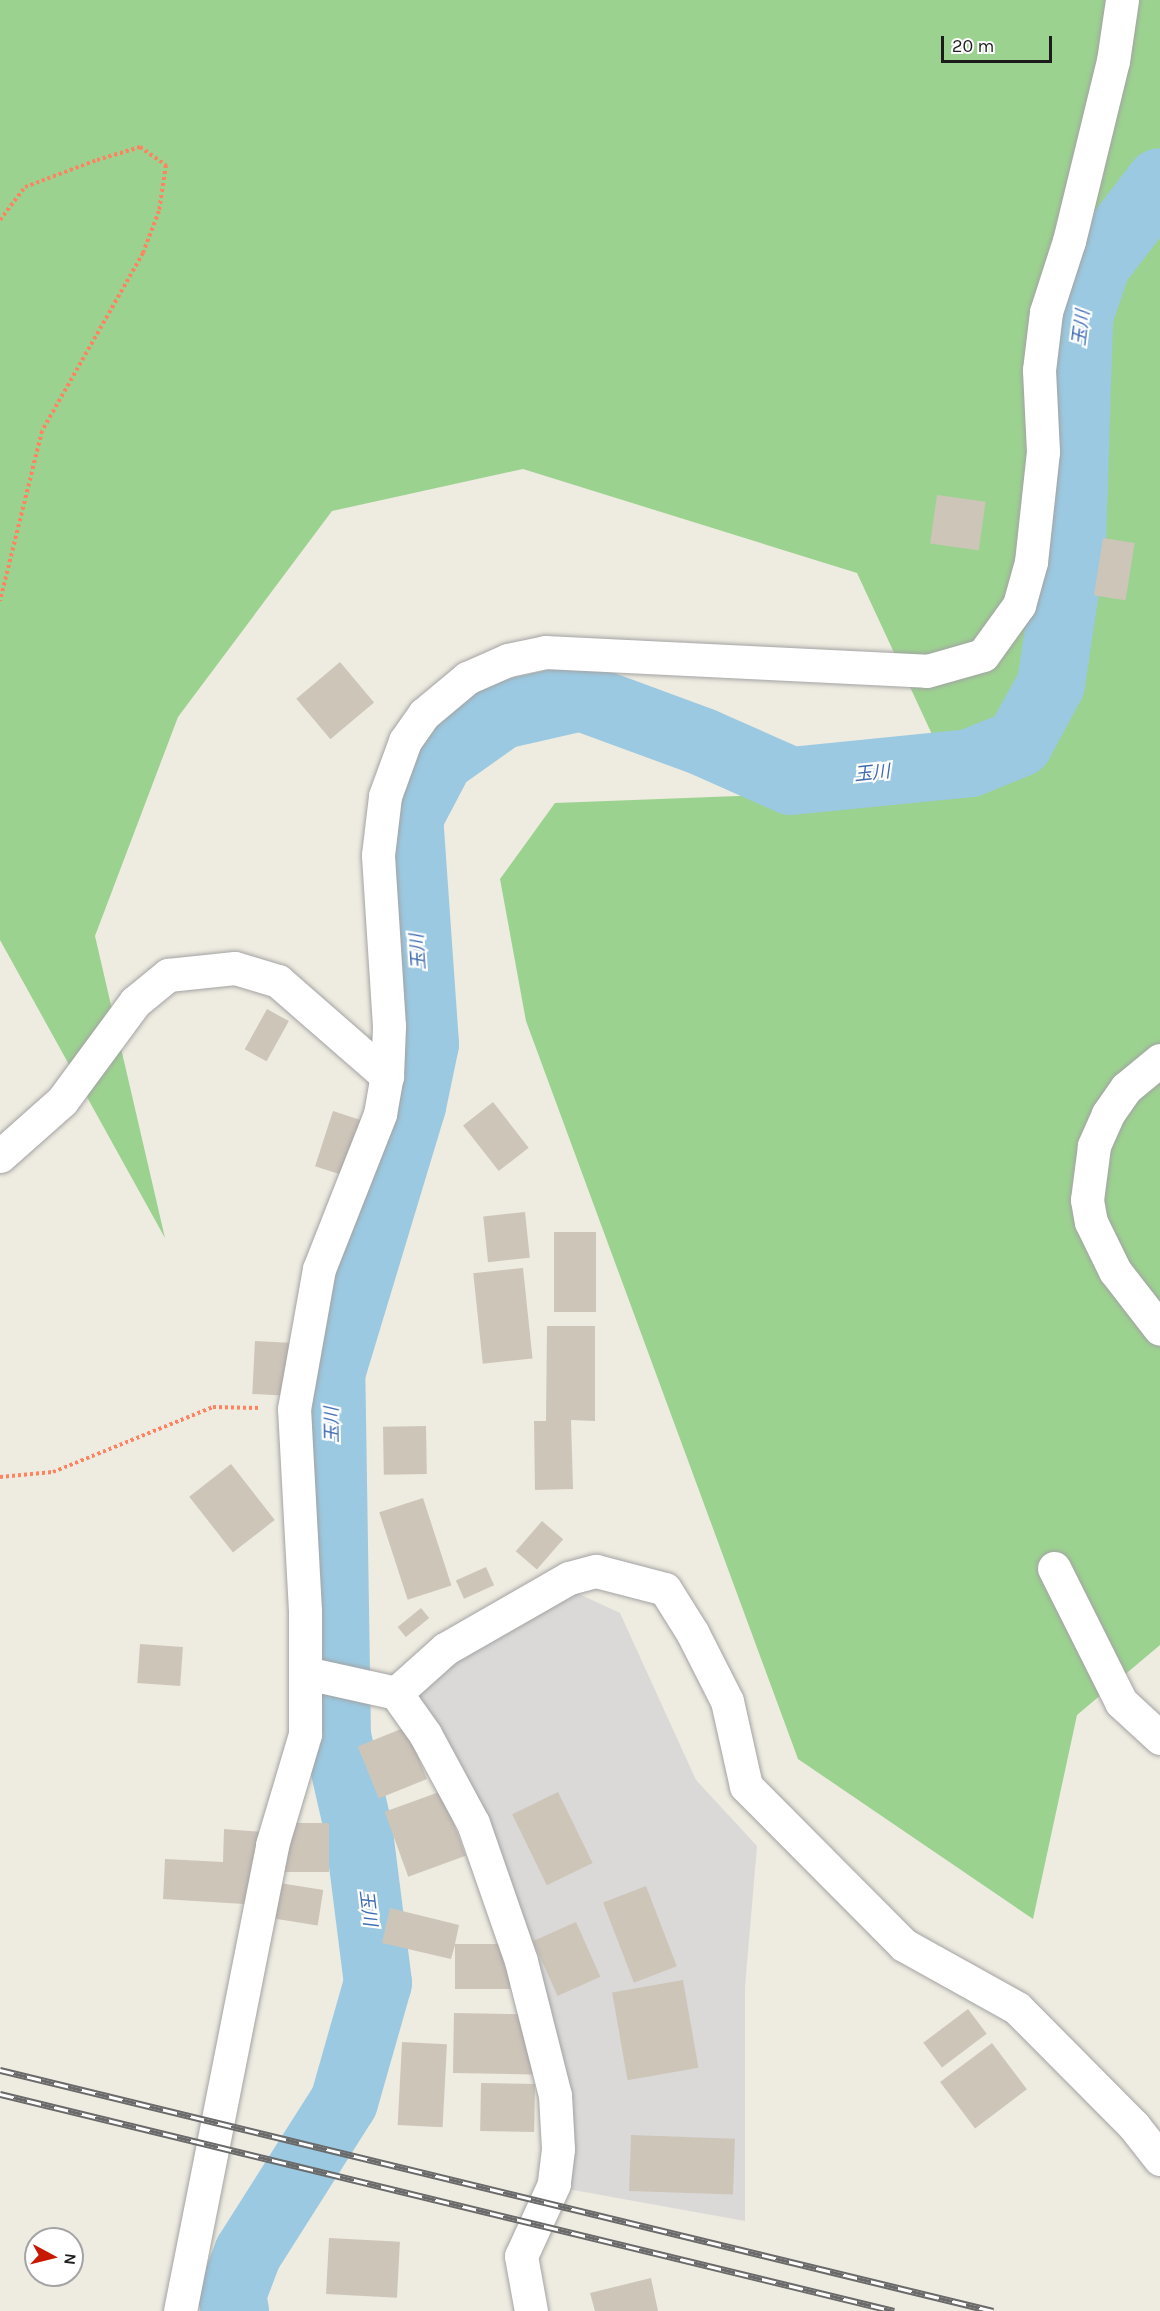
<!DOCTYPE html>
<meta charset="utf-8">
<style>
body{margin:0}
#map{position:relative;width:1160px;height:2311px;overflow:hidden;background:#eeebe0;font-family:Karla,"Noto Sans JP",sans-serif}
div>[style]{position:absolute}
.residential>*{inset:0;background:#dad9d8}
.forest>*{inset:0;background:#9cd290}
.river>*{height:68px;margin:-34px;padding:0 34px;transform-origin:34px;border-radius:34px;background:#9bc9e1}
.building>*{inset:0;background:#cec5b9;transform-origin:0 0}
.path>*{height:4px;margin-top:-2px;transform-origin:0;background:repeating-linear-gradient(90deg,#ff8360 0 3px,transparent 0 6px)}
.roads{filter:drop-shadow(0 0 2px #a3a3a3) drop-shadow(0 0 2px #a3a3a3)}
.minor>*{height:33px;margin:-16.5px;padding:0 16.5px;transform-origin:16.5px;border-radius:16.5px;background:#fff}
.rail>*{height:7px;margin-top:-3.5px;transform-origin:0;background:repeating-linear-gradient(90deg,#fff 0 14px,#6a6a6a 0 28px);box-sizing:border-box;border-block:2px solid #6a6a6a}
span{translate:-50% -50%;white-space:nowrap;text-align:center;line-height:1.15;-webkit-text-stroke:4.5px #fff;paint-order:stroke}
.water-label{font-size:18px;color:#406cb3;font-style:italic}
.north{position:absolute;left:24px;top:2227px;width:60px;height:60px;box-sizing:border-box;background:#fff;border:2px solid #a4a4a4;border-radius:50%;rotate:97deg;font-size:16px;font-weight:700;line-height:24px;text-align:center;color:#1c1c1c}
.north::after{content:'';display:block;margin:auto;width:21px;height:27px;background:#c71800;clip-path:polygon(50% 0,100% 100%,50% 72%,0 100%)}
.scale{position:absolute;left:941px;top:36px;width:111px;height:27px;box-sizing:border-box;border:3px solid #1c1c1c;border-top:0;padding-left:8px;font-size:18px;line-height:21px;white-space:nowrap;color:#1c1c1c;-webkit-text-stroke:4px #fff;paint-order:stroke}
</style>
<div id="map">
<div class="residential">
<div style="clip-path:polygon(568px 1589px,620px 1613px,696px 1780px,757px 1846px,745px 1987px,745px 2221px,562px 2188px,566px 2099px,409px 1704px,439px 1664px)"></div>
</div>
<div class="forest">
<div style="clip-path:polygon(0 0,1160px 0,1160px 1645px,1077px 1715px,1033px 1919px,798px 1759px,526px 1021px,500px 879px,555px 803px,843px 792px,950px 773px,857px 573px,523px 469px,332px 511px,178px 717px,95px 936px,165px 1238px,0 940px)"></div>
</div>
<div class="river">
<div style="left:235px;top:2311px;width:16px;rotate:-101deg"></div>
<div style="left:232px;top:2295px;width:45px;rotate:-69.1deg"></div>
<div style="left:248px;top:2253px;width:179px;rotate:-57.6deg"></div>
<div style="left:344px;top:2102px;width:124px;rotate:-74.1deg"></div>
<div style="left:378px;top:1983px;width:152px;rotate:-97.2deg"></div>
<div style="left:359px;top:1832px;width:98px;rotate:-102.9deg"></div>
<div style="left:337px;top:1736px;width:362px;rotate:-90.9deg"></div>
<div style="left:331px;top:1374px;width:280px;rotate:-73.2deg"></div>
<div style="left:412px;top:1106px;width:63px;rotate:-78.2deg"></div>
<div style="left:425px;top:1044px;width:227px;rotate:-94deg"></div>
<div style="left:409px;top:818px;width:67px;rotate:-62.3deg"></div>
<div style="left:440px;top:759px;width:76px;rotate:-35.4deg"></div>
<div style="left:502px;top:715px;width:81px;rotate:-12.8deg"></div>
<div style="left:581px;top:697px;width:130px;rotate:20.2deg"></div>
<div style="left:703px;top:742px;width:96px;rotate:23.9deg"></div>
<div style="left:791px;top:781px;width:180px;rotate:-5.7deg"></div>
<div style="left:970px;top:763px;width:53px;rotate:-22.2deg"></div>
<div style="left:1019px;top:743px;width:67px;rotate:-61.5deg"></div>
<div style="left:1051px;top:684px;width:143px;rotate:-81.5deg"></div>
<div style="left:1072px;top:543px;width:227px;rotate:-88.2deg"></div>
<div style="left:1079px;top:316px;width:55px;rotate:-70.9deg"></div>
<div style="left:1097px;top:264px;width:103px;rotate:-52.5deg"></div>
</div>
<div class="building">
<div style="left:937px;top:495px;width:49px;height:49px;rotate:8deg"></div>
<div style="left:1103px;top:538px;width:32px;height:58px;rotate:9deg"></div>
<div style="left:340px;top:662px;width:53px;height:57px;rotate:50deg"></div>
<div style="left:267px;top:1009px;width:25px;height:46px;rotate:29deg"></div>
<div style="left:493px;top:1102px;width:58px;height:38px;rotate:52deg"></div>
<div style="left:333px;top:1111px;width:32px;height:58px;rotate:18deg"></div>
<div style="left:525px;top:1212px;width:46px;height:42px;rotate:84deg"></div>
<div style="left:554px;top:1232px;width:42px;height:80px"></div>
<div style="left:523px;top:1268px;width:91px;height:50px;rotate:84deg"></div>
<div style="clip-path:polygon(547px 1326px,595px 1326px,595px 1421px,571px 1420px,573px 1489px,535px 1490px,534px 1421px,546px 1421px)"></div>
<div style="left:255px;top:1341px;width:34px;height:53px;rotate:3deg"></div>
<div style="left:426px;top:1426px;width:48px;height:43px;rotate:89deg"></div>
<div style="left:231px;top:1464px;width:71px;height:53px;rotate:52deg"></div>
<div style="left:423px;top:1498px;width:92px;height:46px;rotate:72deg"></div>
<div style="left:542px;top:1521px;width:28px;height:40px;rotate:41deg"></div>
<div style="left:486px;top:1567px;width:20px;height:33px;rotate:66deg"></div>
<div style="left:421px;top:1608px;width:13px;height:30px;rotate:51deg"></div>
<div style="left:140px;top:1644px;width:43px;height:39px;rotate:4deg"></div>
<div style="left:406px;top:1727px;width:56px;height:52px;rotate:68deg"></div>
<div style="left:442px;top:1791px;width:69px;height:61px;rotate:70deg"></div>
<div style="left:558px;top:1792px;width:79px;height:51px;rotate:64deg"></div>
<div style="left:329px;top:1823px;width:49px;height:49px;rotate:90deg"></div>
<div style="clip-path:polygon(224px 1829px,263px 1832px,259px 1905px,163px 1899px,165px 1859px,223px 1862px)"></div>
<div style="left:267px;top:1881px;width:57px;height:36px;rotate:9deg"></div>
<div style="left:646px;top:1886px;width:86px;height:46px;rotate:69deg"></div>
<div style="clip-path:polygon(390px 1908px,459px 1925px,455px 1944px,510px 1944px,510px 1989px,455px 1989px,455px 1945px,451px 1959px,382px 1943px)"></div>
<div style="left:576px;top:1922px;width:60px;height:47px;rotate:66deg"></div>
<div style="left:683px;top:1980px;width:89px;height:72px;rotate:80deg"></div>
<div style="left:968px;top:2009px;width:31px;height:56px;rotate:53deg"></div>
<div style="left:454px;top:2013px;width:80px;height:60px;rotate:1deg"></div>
<div style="left:402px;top:2042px;width:45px;height:83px;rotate:3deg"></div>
<div style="left:992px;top:2043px;width:58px;height:65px;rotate:53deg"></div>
<div style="left:481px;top:2083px;width:54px;height:48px;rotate:1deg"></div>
<div style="left:631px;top:2135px;width:104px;height:56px;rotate:2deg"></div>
<div style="left:329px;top:2238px;width:71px;height:56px;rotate:3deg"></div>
<div style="clip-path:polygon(651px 2278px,658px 2311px,595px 2311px,590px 2293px)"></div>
</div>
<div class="path">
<div style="left:0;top:220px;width:41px;rotate:-52.9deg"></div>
<div style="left:25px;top:187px;width:77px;rotate:-20.6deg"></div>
<div style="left:97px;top:160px;width:45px;rotate:-16.8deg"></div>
<div style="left:140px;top:147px;width:32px;rotate:35deg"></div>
<div style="left:166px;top:165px;width:47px;rotate:98.7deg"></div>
<div style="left:159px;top:211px;width:45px;rotate:110.9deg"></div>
<div style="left:143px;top:253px;width:205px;rotate:119.6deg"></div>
<div style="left:42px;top:431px;width:175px;rotate:103.9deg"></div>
<div style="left:0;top:1477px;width:53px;rotate:-5.4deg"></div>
<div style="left:53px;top:1472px;width:173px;rotate:-22.1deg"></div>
<div style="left:213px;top:1407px;width:47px;rotate:1.2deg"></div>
</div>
<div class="roads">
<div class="minor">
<div style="left:1160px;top:1060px;width:44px;rotate:140.5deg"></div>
<div style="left:1126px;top:1088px;width:32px;rotate:125deg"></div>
<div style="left:1108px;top:1114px;width:35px;rotate:114deg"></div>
<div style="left:1094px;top:1146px;width:54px;rotate:97.4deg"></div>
<div style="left:1087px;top:1200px;width:22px;rotate:80deg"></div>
<div style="left:1091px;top:1222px;width:55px;rotate:63.9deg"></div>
<div style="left:1115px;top:1271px;width:73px;rotate:52.2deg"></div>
<div style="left:0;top:1156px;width:83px;rotate:-41.6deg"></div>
<div style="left:62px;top:1101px;width:123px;rotate:-53.6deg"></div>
<div style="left:135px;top:1002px;width:43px;rotate:-39.3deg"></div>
<div style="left:168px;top:975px;width:67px;rotate:-6deg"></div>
<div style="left:235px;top:968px;width:45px;rotate:16.8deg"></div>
<div style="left:278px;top:981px;width:145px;rotate:41.1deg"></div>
<div style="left:1054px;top:1568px;width:150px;rotate:63.4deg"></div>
<div style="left:1121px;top:1702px;width:53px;rotate:42.7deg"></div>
<div style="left:306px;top:1673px;width:92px;rotate:12.5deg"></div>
<div style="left:396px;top:1693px;width:66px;rotate:-41.9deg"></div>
<div style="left:445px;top:1649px;width:143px;rotate:-29.8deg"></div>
<div style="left:569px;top:1578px;width:28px;rotate:-15deg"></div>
<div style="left:596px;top:1571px;width:71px;rotate:14.6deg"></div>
<div style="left:665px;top:1589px;width:51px;rotate:57.9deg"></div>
<div style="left:692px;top:1632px;width:77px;rotate:63.1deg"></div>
<div style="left:727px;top:1701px;width:87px;rotate:77.4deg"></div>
<div style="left:746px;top:1786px;width:224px;rotate:45.2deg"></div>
<div style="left:904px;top:1945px;width:129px;rotate:29.1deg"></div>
<div style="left:1017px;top:2008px;width:166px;rotate:45.2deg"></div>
<div style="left:1134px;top:2126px;width:42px;rotate:51.8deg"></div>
<div style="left:396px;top:1693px;width:50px;rotate:54.7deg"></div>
<div style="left:425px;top:1734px;width:101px;rotate:61.7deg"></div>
<div style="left:473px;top:1823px;width:146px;rotate:70.8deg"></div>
<div style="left:521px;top:1961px;width:138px;rotate:75.8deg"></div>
<div style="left:555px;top:2095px;width:54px;rotate:86.8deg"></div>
<div style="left:558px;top:2149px;width:35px;rotate:97deg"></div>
<div style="left:554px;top:2184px;width:79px;rotate:114.6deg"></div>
<div style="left:521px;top:2256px;width:56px;rotate:79.7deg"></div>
<div style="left:180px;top:2311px;width:475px;rotate:-78.8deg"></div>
<div style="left:272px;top:1845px;width:116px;rotate:-73.4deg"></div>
<div style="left:305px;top:1734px;width:123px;rotate:-90deg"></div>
<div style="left:305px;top:1611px;width:202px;rotate:-93.1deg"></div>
<div style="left:294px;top:1409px;width:142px;rotate:-79.9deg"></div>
<div style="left:319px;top:1269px;width:167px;rotate:-68.5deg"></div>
<div style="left:380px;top:1114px;width:39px;rotate:-80deg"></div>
<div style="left:387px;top:1076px;width:50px;rotate:-87.7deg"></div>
<div style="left:389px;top:1026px;width:171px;rotate:-93.7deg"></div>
<div style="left:378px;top:855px;width:59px;rotate:-83.2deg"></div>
<div style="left:385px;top:796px;width:59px;rotate:-70deg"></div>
<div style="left:405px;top:741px;width:33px;rotate:-55deg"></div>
<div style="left:424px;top:714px;width:56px;rotate:-39.9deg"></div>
<div style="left:467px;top:678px;width:45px;rotate:-23.7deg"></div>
<div style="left:508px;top:660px;width:38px;rotate:-12deg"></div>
<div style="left:545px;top:652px;width:382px;rotate:2.8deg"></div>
<div style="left:927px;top:671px;width:58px;rotate:-15.9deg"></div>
<div style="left:983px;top:655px;width:62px;rotate:-54.2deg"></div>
<div style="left:1019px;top:605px;width:45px;rotate:-74.4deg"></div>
<div style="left:1031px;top:562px;width:111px;rotate:-83.8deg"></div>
<div style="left:1043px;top:452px;width:82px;rotate:-92.8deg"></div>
<div style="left:1039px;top:370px;width:58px;rotate:-83.1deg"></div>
<div style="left:1046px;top:312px;width:75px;rotate:-72.1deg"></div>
<div style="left:1069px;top:241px;width:185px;rotate:-76.3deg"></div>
<div style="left:1113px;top:61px;width:62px;rotate:-81.6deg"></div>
</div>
</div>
<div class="rail">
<div style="left:0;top:2070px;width:1022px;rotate:13.64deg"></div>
<div style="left:0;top:2094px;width:920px;rotate:13.64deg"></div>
</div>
<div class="water-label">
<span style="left:1081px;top:328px;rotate:-83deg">玉川</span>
<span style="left:872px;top:773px;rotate:-6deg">玉川</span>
<span style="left:418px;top:952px;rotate:-94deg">玉川</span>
<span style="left:332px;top:1425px;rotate:-91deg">玉川</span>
<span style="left:368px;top:1908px;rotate:83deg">玉川</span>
</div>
<div class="north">N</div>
<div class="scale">20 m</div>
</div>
